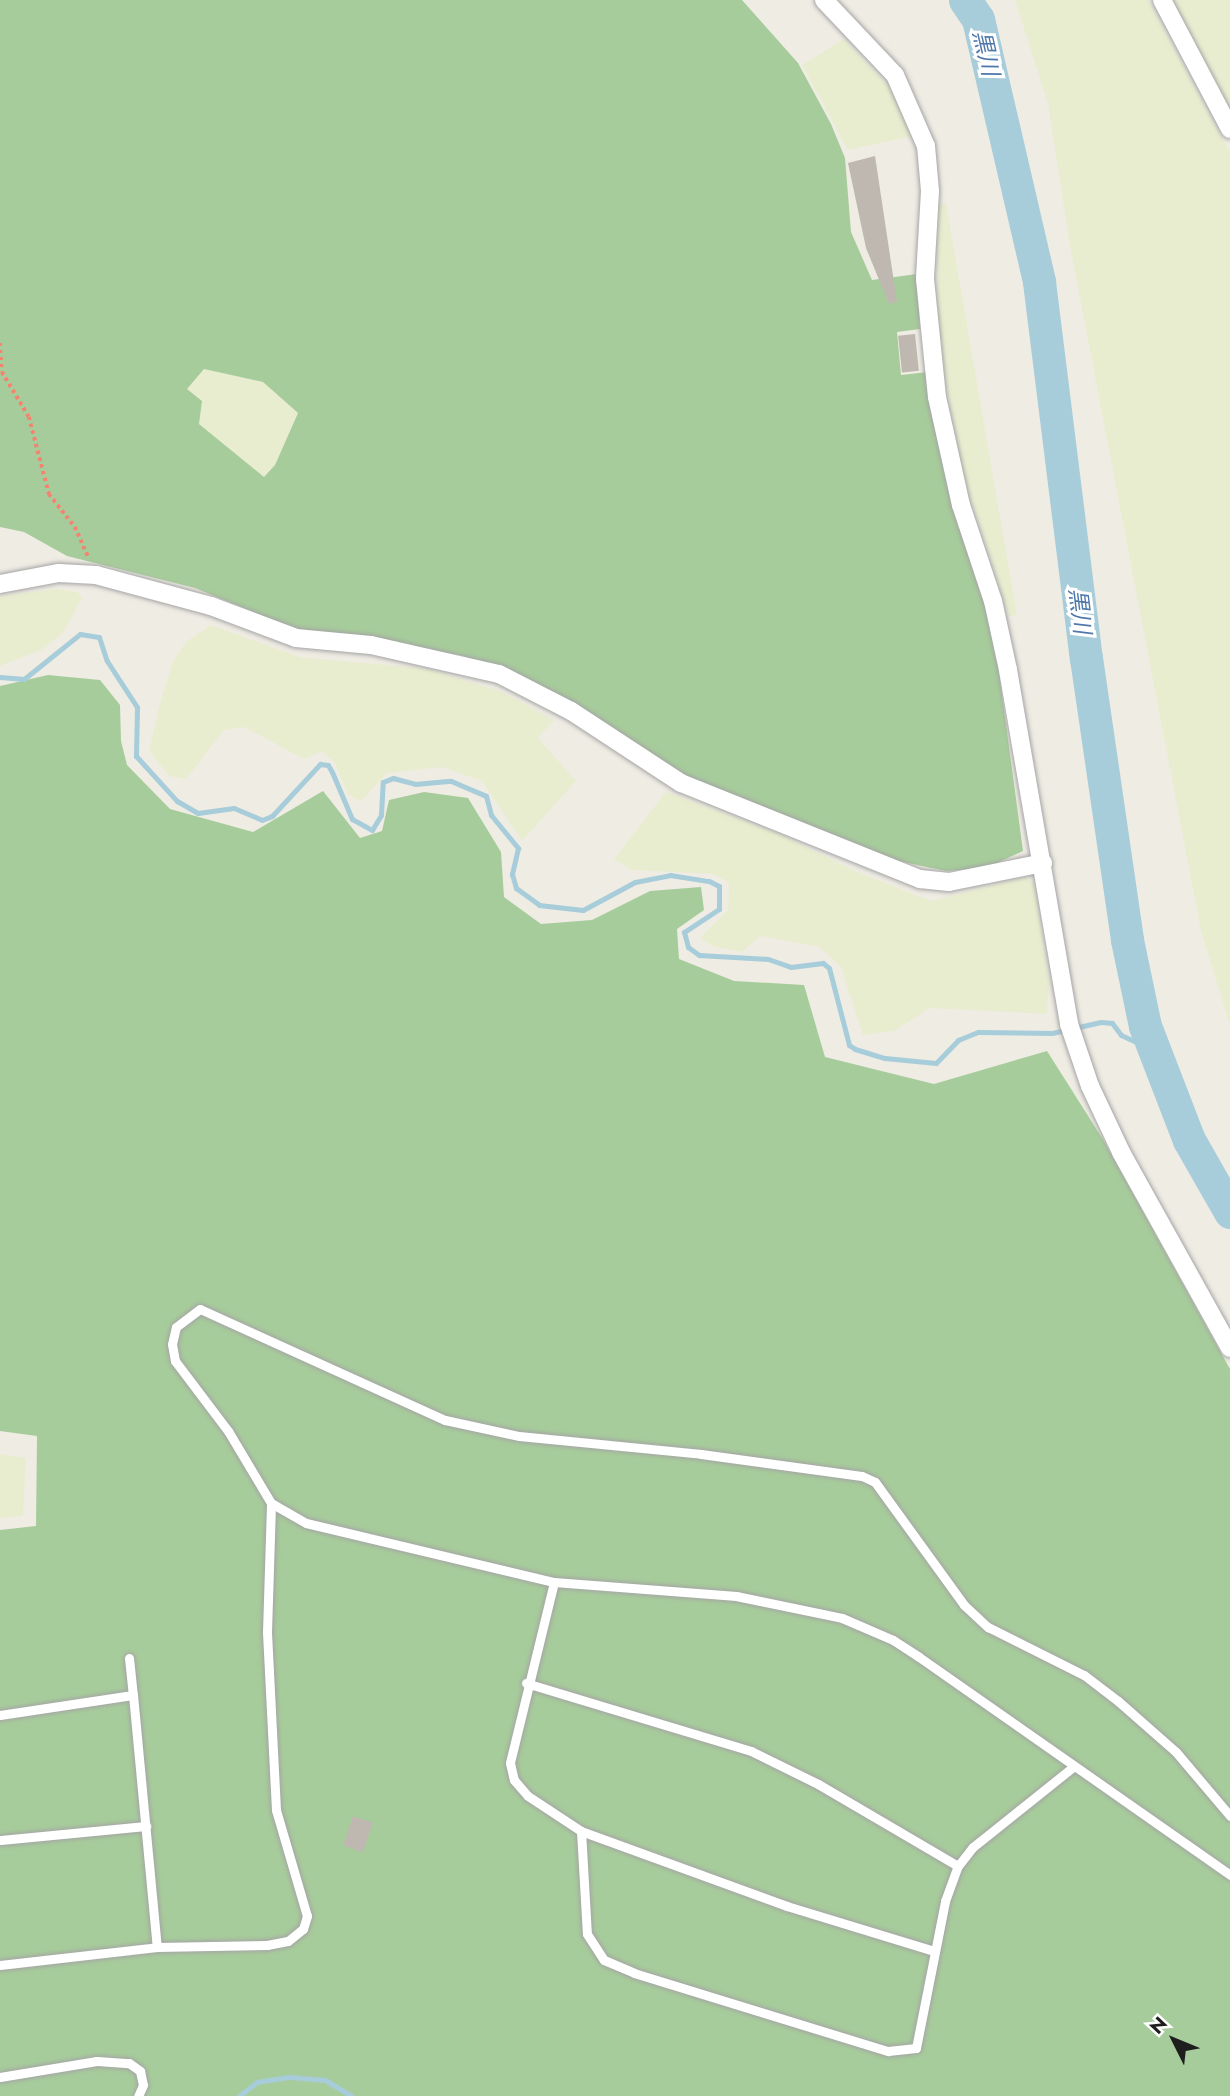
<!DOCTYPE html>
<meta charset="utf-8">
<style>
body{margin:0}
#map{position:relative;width:1230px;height:2096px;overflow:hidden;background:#efece4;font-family:Jost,"Noto Sans JP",sans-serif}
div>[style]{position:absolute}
.farmland>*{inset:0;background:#e9edd0}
.forest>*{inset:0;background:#a7cc9b}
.stream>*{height:5px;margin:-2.5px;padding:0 2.5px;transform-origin:2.5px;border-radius:2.5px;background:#a7ccda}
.river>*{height:33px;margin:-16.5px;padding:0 16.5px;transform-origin:16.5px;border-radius:16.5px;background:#a7ccda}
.building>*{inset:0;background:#bfb8b1;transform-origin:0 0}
.path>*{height:3.5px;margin-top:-1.75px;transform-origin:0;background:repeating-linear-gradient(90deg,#f48470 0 3.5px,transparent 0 7px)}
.roads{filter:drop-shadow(0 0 2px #a5a5a5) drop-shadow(0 0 2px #a5a5a5)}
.lane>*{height:9px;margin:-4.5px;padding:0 4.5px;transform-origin:4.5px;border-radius:4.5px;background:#fff}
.street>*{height:18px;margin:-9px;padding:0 9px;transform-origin:9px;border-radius:9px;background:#fff}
span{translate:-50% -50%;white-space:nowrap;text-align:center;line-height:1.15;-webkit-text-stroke:6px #fff;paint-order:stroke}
.water-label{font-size:23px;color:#4e78aa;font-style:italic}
.north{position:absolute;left:1139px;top:2005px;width:70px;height:70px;-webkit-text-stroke:5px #fff;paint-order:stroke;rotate:313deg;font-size:19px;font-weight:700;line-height:28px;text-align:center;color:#1e1e1e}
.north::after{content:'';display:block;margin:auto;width:24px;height:32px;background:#1e1e1e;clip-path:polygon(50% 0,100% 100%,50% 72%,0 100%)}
</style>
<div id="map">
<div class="farmland">
<div style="clip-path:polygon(1015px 0,1148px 0,1230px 153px,1230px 1025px,1201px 931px,1070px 246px,1048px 104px)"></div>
<div style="clip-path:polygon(1172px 0,1230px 0,1230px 109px)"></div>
<div style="clip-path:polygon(843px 39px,889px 86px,913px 136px,848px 150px,802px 65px)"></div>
<div style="clip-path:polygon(946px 203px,1017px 615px,1009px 616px,962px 471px,938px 337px,936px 204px)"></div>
<div style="clip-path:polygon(204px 369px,263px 382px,298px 413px,275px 465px,264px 477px,199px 424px,202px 401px,187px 389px)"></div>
<div style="clip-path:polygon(57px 589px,78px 592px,82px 598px,64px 632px,41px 650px,0 666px,0 596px)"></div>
<div style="clip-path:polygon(211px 625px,300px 657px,429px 669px,502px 692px,554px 720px,538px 738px,576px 781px,522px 841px,482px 781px,442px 767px,387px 773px,360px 802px,348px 794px,335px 763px,322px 751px,304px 759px,244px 727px,224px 730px,186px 779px,169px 776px,149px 751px,159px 707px,173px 661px,186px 642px)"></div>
<div style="clip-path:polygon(666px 792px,777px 833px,853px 870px,931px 901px,1025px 877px,1034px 883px,1049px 982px,1047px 1014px,930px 1008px,894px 1031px,863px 1035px,841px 967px,819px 947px,760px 936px,742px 952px,715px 947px,700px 938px,728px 910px,729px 883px,713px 874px,632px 870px,614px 859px)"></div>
<div style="clip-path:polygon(0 1454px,26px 1458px,23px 1516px,0 1518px)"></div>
</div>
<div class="forest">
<div style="clip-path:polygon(evenodd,0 0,742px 0,798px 63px,831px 124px,845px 158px,851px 232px,872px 280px,917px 274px,920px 329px,897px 332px,901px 375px,928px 372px,992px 620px,1023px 851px,986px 868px,946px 871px,884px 858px,684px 776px,501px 668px,460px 655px,297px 630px,195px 588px,67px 556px,24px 532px,0 527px,0 0,204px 369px,263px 382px,298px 413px,275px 465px,264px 477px,199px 424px,202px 401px,187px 389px,204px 369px)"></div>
<div style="clip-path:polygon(48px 675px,100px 680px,120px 705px,121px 741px,127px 765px,170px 809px,253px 832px,323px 791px,360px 838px,382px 831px,389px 800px,424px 792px,468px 798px,501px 852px,504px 897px,541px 924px,592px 920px,650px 891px,701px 887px,704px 910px,677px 929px,679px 959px,734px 981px,804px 985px,825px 1057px,934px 1084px,1047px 1051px,1104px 1141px,1230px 1369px,1230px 2096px,0 2096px,0 1530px,36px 1526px,37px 1436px,0 1431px,0 686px)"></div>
</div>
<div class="stream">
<div style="left:0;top:677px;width:24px;rotate:5deg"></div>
<div style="left:24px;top:679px;width:72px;rotate:-38.8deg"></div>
<div style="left:80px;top:634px;width:19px;rotate:9deg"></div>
<div style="left:99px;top:637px;width:25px;rotate:72deg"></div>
<div style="left:107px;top:661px;width:55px;rotate:56.9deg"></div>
<div style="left:137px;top:707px;width:49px;rotate:91.2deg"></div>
<div style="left:136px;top:756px;width:61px;rotate:47.7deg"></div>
<div style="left:177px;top:801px;width:24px;rotate:30deg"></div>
<div style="left:198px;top:813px;width:36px;rotate:-8deg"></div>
<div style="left:234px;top:808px;width:30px;rotate:23deg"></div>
<div style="left:262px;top:820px;width:11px;rotate:-22deg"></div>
<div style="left:272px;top:816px;width:71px;rotate:-47.3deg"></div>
<div style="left:320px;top:764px;width:8px;rotate:7deg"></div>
<div style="left:328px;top:765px;width:8px;rotate:60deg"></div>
<div style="left:332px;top:772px;width:51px;rotate:66.9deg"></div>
<div style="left:352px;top:819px;width:23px;rotate:29deg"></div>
<div style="left:372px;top:830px;width:17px;rotate:-59deg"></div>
<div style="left:381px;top:815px;width:33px;rotate:-87deg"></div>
<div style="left:383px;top:782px;width:11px;rotate:-22deg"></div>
<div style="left:393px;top:778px;width:23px;rotate:15deg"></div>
<div style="left:415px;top:784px;width:36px;rotate:-5deg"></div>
<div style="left:451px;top:781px;width:38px;rotate:23deg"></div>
<div style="left:486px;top:796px;width:20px;rotate:75deg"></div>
<div style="left:491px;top:815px;width:43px;rotate:50.7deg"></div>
<div style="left:518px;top:848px;width:27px;rotate:103deg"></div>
<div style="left:512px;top:874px;width:15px;rotate:74deg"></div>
<div style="left:516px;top:888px;width:29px;rotate:36deg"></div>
<div style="left:539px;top:905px;width:44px;rotate:6.5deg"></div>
<div style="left:583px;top:910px;width:59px;rotate:-28.3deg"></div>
<div style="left:635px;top:882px;width:36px;rotate:-11deg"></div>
<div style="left:670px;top:875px;width:39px;rotate:9deg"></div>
<div style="left:709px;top:881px;width:11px;rotate:27deg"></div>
<div style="left:719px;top:886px;width:23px;rotate:90deg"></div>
<div style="left:719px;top:909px;width:42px;rotate:146.7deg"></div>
<div style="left:684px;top:932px;width:16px;rotate:75deg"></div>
<div style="left:688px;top:947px;width:14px;rotate:36deg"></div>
<div style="left:699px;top:955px;width:69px;rotate:3.3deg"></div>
<div style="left:768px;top:959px;width:24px;rotate:19deg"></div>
<div style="left:791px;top:967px;width:32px;rotate:-7deg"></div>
<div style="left:823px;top:963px;width:8px;rotate:40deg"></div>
<div style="left:829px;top:968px;width:80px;rotate:75.4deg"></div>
<div style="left:849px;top:1045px;width:7px;rotate:34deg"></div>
<div style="left:855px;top:1049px;width:31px;rotate:17deg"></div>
<div style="left:885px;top:1058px;width:51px;rotate:5.6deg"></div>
<div style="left:936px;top:1063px;width:32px;rotate:-46deg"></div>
<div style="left:958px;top:1040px;width:22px;rotate:-22deg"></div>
<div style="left:978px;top:1032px;width:74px;rotate:0.8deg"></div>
<div style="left:1052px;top:1033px;width:50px;rotate:-12.7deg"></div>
<div style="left:1101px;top:1022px;width:11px;rotate:5deg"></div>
<div style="left:1112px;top:1023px;width:15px;rotate:53deg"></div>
<div style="left:1121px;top:1035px;width:35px;rotate:25deg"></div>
<div style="left:239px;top:2096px;width:23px;rotate:-38deg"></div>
<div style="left:257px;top:2082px;width:33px;rotate:-9deg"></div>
<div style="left:290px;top:2077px;width:35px;rotate:5deg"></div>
<div style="left:325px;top:2080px;width:31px;rotate:31deg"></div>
</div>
<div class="river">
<div style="left:965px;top:0;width:23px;rotate:56deg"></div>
<div style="left:978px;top:19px;width:270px;rotate:76.9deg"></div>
<div style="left:1039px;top:282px;width:379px;rotate:82.9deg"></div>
<div style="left:1086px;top:658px;width:285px;rotate:81.7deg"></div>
<div style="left:1127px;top:940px;width:88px;rotate:78.2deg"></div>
<div style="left:1145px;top:1026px;width:122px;rotate:68.9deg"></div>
<div style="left:1189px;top:1140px;width:83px;rotate:60.3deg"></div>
</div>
<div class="building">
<div style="clip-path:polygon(875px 156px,897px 302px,889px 304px,866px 248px,848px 163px)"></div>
<div style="left:915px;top:334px;width:37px;height:17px;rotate:84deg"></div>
<div style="left:353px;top:1816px;width:21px;height:31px;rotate:19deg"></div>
</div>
<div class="path">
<div style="left:0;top:343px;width:29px;rotate:86deg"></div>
<div style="left:2px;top:372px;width:52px;rotate:59deg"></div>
<div style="left:29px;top:417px;width:80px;rotate:75.4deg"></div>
<div style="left:49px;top:494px;width:42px;rotate:51.8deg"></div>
<div style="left:75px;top:527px;width:32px;rotate:66deg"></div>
</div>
<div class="roads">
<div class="lane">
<div style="left:271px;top:1503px;width:40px;rotate:29.7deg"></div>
<div style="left:306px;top:1523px;width:255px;rotate:13.4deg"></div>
<div style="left:554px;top:1582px;width:183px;rotate:4.4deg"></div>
<div style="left:736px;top:1596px;width:108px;rotate:11.7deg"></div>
<div style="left:842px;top:1618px;width:56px;rotate:23.3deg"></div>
<div style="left:893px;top:1640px;width:31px;rotate:33deg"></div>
<div style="left:919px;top:1657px;width:380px;rotate:35deg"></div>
<div style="left:554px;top:1582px;width:186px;rotate:103.7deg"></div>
<div style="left:510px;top:1763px;width:17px;rotate:77deg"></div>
<div style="left:514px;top:1780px;width:21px;rotate:49deg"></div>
<div style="left:528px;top:1796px;width:64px;rotate:33.4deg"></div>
<div style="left:581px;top:1831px;width:103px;rotate:86.7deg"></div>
<div style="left:587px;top:1934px;width:31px;rotate:57deg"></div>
<div style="left:604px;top:1960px;width:33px;rotate:23deg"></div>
<div style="left:634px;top:1973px;width:266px;rotate:17.1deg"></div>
<div style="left:888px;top:2051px;width:28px;rotate:-6deg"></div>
<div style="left:916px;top:2048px;width:150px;rotate:-78.8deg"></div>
<div style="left:945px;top:1901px;width:37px;rotate:-70deg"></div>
<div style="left:958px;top:1866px;width:24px;rotate:-52deg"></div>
<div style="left:973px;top:1847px;width:128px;rotate:-38.7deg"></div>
<div style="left:129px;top:1658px;width:37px;rotate:84deg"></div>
<div style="left:526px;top:1683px;width:235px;rotate:16.8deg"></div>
<div style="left:751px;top:1751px;width:75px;rotate:26.2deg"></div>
<div style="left:818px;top:1784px;width:162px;rotate:30.4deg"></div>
<div style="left:0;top:1715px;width:134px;rotate:-8.6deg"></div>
<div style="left:133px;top:1695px;width:253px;rotate:84.6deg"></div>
<div style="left:581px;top:1831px;width:219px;rotate:20deg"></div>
<div style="left:787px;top:1906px;width:154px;rotate:17deg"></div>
<div style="left:0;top:1840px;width:147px;rotate:-5.5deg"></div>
<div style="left:0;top:1965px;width:158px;rotate:-6.5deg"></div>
<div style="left:157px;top:1947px;width:110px;rotate:-1deg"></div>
<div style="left:267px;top:1945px;width:21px;rotate:-11deg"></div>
<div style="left:288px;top:1941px;width:19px;rotate:-39deg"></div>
<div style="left:303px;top:1929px;width:14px;rotate:-73deg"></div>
<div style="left:307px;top:1916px;width:110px;rotate:-106.3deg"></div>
<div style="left:276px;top:1810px;width:178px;rotate:-92.9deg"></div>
<div style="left:267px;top:1632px;width:129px;rotate:-88.2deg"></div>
<div style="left:271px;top:1503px;width:84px;rotate:-120.8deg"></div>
<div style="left:228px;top:1431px;width:88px;rotate:-127.1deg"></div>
<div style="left:175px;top:1361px;width:17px;rotate:-100deg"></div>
<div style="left:172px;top:1344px;width:17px;rotate:-77deg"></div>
<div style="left:176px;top:1327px;width:30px;rotate:-37deg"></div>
<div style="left:200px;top:1309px;width:269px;rotate:24.4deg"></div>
<div style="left:445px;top:1420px;width:76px;rotate:12.2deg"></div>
<div style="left:519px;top:1436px;width:183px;rotate:5.6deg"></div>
<div style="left:701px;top:1454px;width:162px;rotate:7.8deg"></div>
<div style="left:862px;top:1476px;width:14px;rotate:25deg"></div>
<div style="left:875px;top:1482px;width:152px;rotate:54.1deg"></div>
<div style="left:964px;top:1605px;width:33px;rotate:43deg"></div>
<div style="left:988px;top:1627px;width:107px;rotate:26.6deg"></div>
<div style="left:1084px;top:1675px;width:43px;rotate:37.4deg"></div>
<div style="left:1118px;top:1701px;width:77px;rotate:41.3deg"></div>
<div style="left:1176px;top:1752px;width:84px;rotate:49.8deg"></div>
<div style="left:0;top:2077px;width:98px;rotate:-9.4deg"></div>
<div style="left:97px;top:2061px;width:32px;rotate:4deg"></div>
<div style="left:129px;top:2063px;width:14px;rotate:36deg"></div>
<div style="left:140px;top:2071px;width:14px;rotate:78deg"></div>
<div style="left:143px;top:2085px;width:12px;rotate:114deg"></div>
</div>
<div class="street">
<div style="left:824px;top:0;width:103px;rotate:46.6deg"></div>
<div style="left:895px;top:75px;width:77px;rotate:66.4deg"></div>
<div style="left:926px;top:146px;width:45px;rotate:84.9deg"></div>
<div style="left:930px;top:191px;width:88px;rotate:93.3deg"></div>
<div style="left:925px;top:279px;width:119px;rotate:84.2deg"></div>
<div style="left:937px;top:397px;width:111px;rotate:77.5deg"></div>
<div style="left:961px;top:505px;width:101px;rotate:71.6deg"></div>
<div style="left:993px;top:601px;width:71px;rotate:77.7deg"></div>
<div style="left:1008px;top:670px;width:359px;rotate:80.2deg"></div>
<div style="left:1069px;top:1024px;width:65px;rotate:71.3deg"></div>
<div style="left:1090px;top:1086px;width:75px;rotate:64.8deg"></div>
<div style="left:1122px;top:1154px;width:222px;rotate:60.9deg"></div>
<div style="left:1162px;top:0;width:146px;rotate:62.2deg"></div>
<div style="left:0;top:584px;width:60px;rotate:-10.6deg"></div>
<div style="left:59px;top:573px;width:37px;rotate:3deg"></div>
<div style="left:96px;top:575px;width:119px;rotate:15.1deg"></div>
<div style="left:211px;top:606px;width:91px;rotate:20.6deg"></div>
<div style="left:296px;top:638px;width:75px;rotate:5.3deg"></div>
<div style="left:371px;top:645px;width:131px;rotate:12.8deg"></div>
<div style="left:499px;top:674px;width:81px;rotate:27.2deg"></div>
<div style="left:571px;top:711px;width:131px;rotate:33.2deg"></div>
<div style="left:681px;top:783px;width:258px;rotate:21.9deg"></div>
<div style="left:920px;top:879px;width:29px;rotate:6deg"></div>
<div style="left:949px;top:882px;width:96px;rotate:-11.4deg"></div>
</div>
</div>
<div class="water-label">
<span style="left:986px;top:53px;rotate:77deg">黒川</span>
<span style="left:1080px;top:611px;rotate:83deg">黒川</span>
</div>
<div class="north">N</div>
</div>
